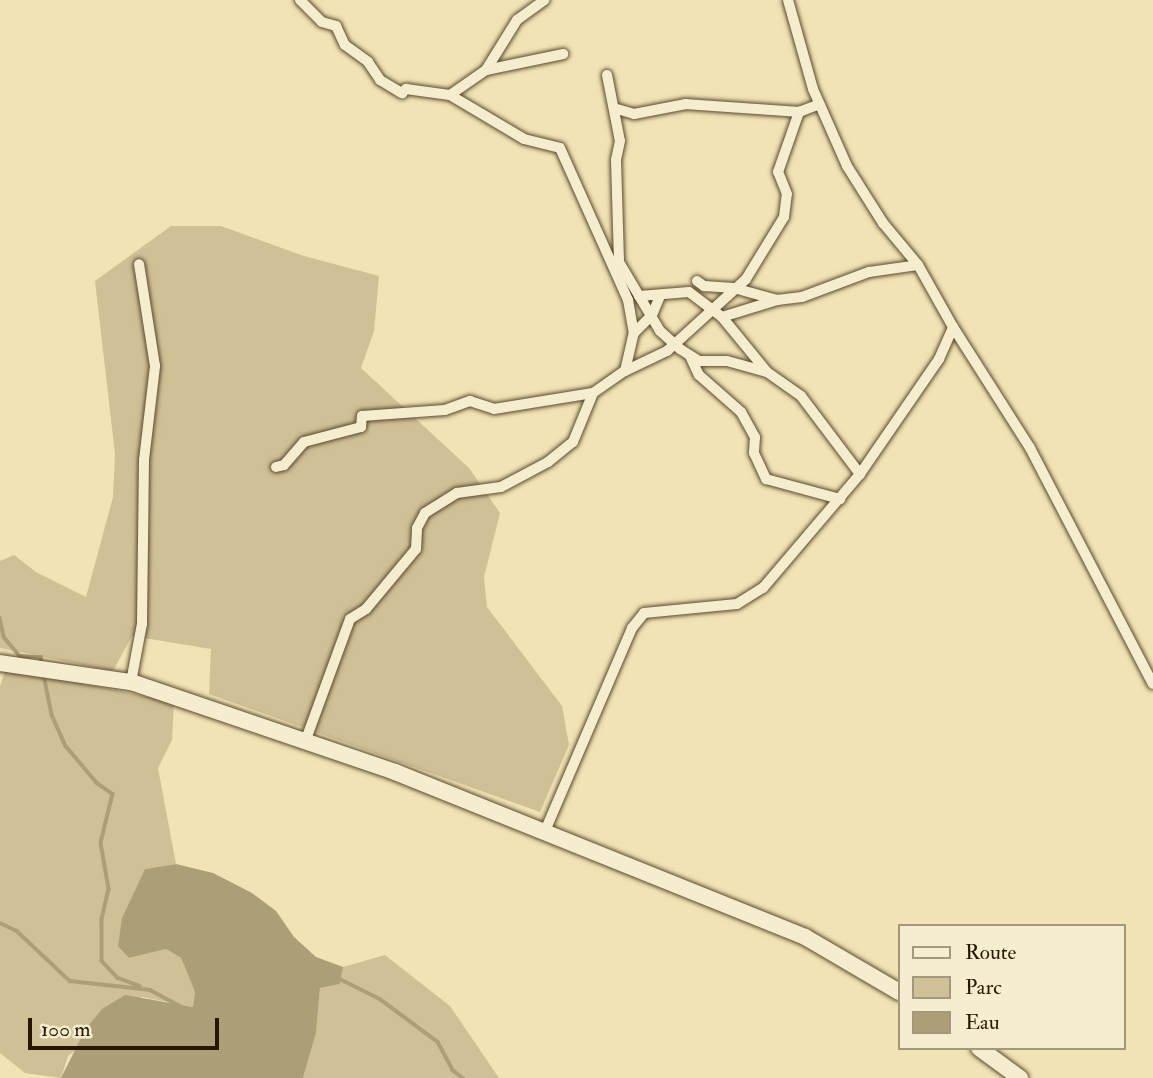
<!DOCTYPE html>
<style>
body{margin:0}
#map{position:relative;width:1153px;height:1078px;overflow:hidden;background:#f1e3b5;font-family:"IM FELL Double Pica",serif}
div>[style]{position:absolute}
.green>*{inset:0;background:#cfc096}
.water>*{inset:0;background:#ac9e77}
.stream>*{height:3.5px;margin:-1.75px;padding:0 1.75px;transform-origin:1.75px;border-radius:1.75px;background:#ac9e77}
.roads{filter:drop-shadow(0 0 2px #5a4a2d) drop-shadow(0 0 2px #5a4a2d)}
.street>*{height:10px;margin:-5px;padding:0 5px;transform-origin:5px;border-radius:5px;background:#f6edcf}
.secondary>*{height:16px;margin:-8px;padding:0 8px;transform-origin:8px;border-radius:8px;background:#f6edcf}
span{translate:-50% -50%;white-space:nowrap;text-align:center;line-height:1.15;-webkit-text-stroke:5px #f6edcf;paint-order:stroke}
.legend{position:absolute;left:898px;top:924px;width:228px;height:126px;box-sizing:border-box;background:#f6edcf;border:2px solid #a3977c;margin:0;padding:9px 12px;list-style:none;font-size:21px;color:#271700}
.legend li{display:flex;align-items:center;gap:14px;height:35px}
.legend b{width:35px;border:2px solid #a3977c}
.scale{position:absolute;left:28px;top:1018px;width:191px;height:32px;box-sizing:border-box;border:4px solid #271700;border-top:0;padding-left:9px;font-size:21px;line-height:24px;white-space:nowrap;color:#271700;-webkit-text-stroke:5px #f6edcf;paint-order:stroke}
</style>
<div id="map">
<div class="green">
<div style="clip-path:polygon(171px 226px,221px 226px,304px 256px,379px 276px,374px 331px,361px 368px,469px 468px,500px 513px,484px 577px,487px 607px,562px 706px,569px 745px,540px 812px,209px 694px,211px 649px,132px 636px,113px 671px,0 648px,0 561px,14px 555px,36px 572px,86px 597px,113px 497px,115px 454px,95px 281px)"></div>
<div style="clip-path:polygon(6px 668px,174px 702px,172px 740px,158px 768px,176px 864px,145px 869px,129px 958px,166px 949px,181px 958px,195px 992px,193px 1007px,142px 997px,68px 1056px,61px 1078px,25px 1073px,0 1053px,0 686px)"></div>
<div style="clip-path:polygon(385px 955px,450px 1006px,499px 1078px,303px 1078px,316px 1033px,320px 988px,340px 984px,343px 967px)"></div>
</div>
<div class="water">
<div style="clip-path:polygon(176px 864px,213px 873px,252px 893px,276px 911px,294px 937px,316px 957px,343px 967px,340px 984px,320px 988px,316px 1033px,303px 1078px,61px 1078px,85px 1030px,102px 1009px,125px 995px,193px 1007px,195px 992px,181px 958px,166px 949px,129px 958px,118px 946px,122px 918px,145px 869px)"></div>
</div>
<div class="stream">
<div style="left:0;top:618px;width:19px;rotate:78deg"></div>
<div style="left:4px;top:637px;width:25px;rotate:50deg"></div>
<div style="left:20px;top:656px;width:21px;rotate:3deg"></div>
<div style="left:41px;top:657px;width:7px;rotate:82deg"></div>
<div style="left:44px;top:675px;width:41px;rotate:78.7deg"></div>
<div style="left:52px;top:715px;width:34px;rotate:66deg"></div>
<div style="left:66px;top:746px;width:48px;rotate:50deg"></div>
<div style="left:97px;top:783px;width:19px;rotate:35deg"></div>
<div style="left:113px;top:794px;width:50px;rotate:103.8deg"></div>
<div style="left:101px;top:843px;width:47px;rotate:80.1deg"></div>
<div style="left:109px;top:889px;width:32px;rotate:103deg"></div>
<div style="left:102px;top:920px;width:41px;rotate:90deg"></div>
<div style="left:102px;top:961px;width:23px;rotate:47deg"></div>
<div style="left:118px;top:978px;width:23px;rotate:20deg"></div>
<div style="left:0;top:923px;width:19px;rotate:25deg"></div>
<div style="left:17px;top:931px;width:73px;rotate:43.3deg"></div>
<div style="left:70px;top:981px;width:81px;rotate:6.4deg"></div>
<div style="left:150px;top:990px;width:38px;rotate:28deg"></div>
<div style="left:338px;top:978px;width:47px;rotate:26.6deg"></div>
<div style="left:380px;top:999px;width:72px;rotate:36.6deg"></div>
<div style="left:438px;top:1042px;width:32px;rotate:62deg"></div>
<div style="left:453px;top:1070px;width:13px;rotate:39deg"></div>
</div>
<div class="roads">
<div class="street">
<div style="left:300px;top:0;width:31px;rotate:45deg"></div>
<div style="left:322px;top:22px;width:15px;rotate:16deg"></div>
<div style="left:336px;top:26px;width:21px;rotate:65deg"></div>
<div style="left:345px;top:45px;width:29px;rotate:36deg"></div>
<div style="left:368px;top:62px;width:22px;rotate:56deg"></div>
<div style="left:380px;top:80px;width:26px;rotate:31deg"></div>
<div style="left:402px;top:93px;width:6px;rotate:-45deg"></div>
<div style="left:406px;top:89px;width:44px;rotate:7.8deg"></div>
<div style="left:450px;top:95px;width:44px;rotate:-34.8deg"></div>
<div style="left:486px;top:70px;width:79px;rotate:-11.7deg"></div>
<div style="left:486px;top:70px;width:59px;rotate:-58.2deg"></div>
<div style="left:517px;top:20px;width:34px;rotate:-36deg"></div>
<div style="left:607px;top:75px;width:67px;rotate:78.9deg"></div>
<div style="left:620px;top:141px;width:19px;rotate:102deg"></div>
<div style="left:616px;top:160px;width:102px;rotate:88.3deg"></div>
<div style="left:619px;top:262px;width:80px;rotate:59.3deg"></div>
<div style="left:660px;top:331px;width:27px;rotate:42deg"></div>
<div style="left:680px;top:349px;width:22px;rotate:32deg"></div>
<div style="left:699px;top:361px;width:28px"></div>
<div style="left:727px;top:361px;width:41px;rotate:15.4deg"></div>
<div style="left:450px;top:95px;width:86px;rotate:30.7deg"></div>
<div style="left:524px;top:139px;width:37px;rotate:14deg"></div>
<div style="left:560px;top:148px;width:167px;rotate:65.9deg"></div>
<div style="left:628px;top:300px;width:34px;rotate:80deg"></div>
<div style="left:617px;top:109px;width:18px;rotate:16deg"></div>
<div style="left:634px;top:114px;width:53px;rotate:-10.9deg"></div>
<div style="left:686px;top:104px;width:113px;rotate:4deg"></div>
<div style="left:697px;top:281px;width:9px;rotate:36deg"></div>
<div style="left:704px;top:286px;width:30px;rotate:4deg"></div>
<div style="left:734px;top:288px;width:45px;rotate:15.6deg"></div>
<div style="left:777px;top:300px;width:25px;rotate:-7deg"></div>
<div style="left:802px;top:297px;width:72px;rotate:-20.5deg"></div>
<div style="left:869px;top:272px;width:49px;rotate:-8.1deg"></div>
<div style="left:639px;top:296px;width:50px;rotate:-4.6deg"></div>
<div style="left:689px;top:292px;width:41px;rotate:37.1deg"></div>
<div style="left:722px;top:317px;width:71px;rotate:50.7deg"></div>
<div style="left:767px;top:372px;width:42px;rotate:35.2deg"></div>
<div style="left:801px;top:396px;width:98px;rotate:52.9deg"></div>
<div style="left:722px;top:317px;width:58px;rotate:-17.2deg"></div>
<div style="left:953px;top:327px;width:143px;rotate:57.5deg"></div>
<div style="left:1030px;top:448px;width:266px;rotate:62.5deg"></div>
<div style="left:690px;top:356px;width:21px;rotate:65deg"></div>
<div style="left:699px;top:375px;width:56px;rotate:41.4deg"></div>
<div style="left:741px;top:412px;width:29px;rotate:61deg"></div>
<div style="left:755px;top:437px;width:16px;rotate:94deg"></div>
<div style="left:754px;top:453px;width:29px;rotate:65deg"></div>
<div style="left:766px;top:479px;width:77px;rotate:15.1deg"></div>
<div style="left:625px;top:371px;width:47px;rotate:-25.5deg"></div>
<div style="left:667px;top:351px;width:107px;rotate:-42.3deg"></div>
<div style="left:746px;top:279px;width:73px;rotate:-58.5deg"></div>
<div style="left:784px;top:217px;width:23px;rotate:-83deg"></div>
<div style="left:787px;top:194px;width:24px;rotate:-112deg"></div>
<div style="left:778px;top:172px;width:64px;rotate:-70.7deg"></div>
<div style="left:799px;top:112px;width:22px;rotate:-21deg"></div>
<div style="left:276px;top:467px;width:8px;rotate:-14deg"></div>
<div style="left:284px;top:465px;width:30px;rotate:-49deg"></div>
<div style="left:304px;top:442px;width:59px;rotate:-14.7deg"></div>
<div style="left:361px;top:427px;width:11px;rotate:-85deg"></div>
<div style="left:362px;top:416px;width:83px;rotate:-4.1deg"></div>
<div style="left:445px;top:410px;width:27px;rotate:-20deg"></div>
<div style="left:470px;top:401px;width:25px;rotate:18deg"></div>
<div style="left:494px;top:409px;width:100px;rotate:-9.2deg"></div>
<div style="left:593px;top:393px;width:39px;rotate:-35deg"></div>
<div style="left:625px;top:371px;width:39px;rotate:-77deg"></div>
<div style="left:634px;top:333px;width:25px;rotate:-45deg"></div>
<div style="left:652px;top:315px;width:21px;rotate:-67deg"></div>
<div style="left:131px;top:682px;width:59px;rotate:-79.3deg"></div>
<div style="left:142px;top:624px;width:164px;rotate:-89.3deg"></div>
<div style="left:144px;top:460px;width:95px;rotate:-83.3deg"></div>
<div style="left:155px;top:366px;width:103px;rotate:-98.9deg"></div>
<div style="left:305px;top:742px;width:131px;rotate:-69.9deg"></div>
<div style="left:350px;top:619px;width:19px;rotate:-32deg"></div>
<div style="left:366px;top:609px;width:78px;rotate:-50.2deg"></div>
<div style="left:416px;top:549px;width:21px;rotate:-87deg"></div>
<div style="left:417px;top:528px;width:17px;rotate:-62deg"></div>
<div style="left:425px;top:513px;width:38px;rotate:-32deg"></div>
<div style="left:457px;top:493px;width:44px;rotate:-7.8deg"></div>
<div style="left:501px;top:487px;width:53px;rotate:-28deg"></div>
<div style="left:548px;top:462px;width:32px;rotate:-39deg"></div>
<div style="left:573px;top:442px;width:53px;rotate:-67.8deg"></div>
<div style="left:545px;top:831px;width:221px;rotate:-66.8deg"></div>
<div style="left:632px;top:628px;width:19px;rotate:-51deg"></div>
<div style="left:644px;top:613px;width:93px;rotate:-5.5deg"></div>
<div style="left:737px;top:604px;width:31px;rotate:-32deg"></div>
<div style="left:763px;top:588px;width:150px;rotate:-49.6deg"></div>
<div style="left:860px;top:474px;width:140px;rotate:-55.5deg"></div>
<div style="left:939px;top:359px;width:35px;rotate:-66deg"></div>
<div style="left:953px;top:327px;width:71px;rotate:-119.4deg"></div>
<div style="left:918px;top:265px;width:55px;rotate:-129.8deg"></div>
<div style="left:883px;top:223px;width:67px;rotate:-122.3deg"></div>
<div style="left:847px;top:166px;width:84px;rotate:-113.8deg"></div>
<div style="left:813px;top:89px;width:92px;rotate:-105.7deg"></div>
</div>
<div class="secondary">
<div style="left:0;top:663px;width:132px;rotate:8.3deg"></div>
<div style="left:131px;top:682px;width:279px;rotate:18.8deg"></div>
<div style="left:395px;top:772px;width:442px;rotate:21.9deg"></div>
<div style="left:805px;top:937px;width:109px;rotate:30.3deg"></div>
<div style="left:979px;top:1048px;width:51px;rotate:36.2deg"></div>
</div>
</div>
<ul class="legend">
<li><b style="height:9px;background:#f6edcf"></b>Route</li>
<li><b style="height:19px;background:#cfc096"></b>Parc</li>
<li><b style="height:19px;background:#ac9e77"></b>Eau</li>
</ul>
<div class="scale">100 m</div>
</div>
